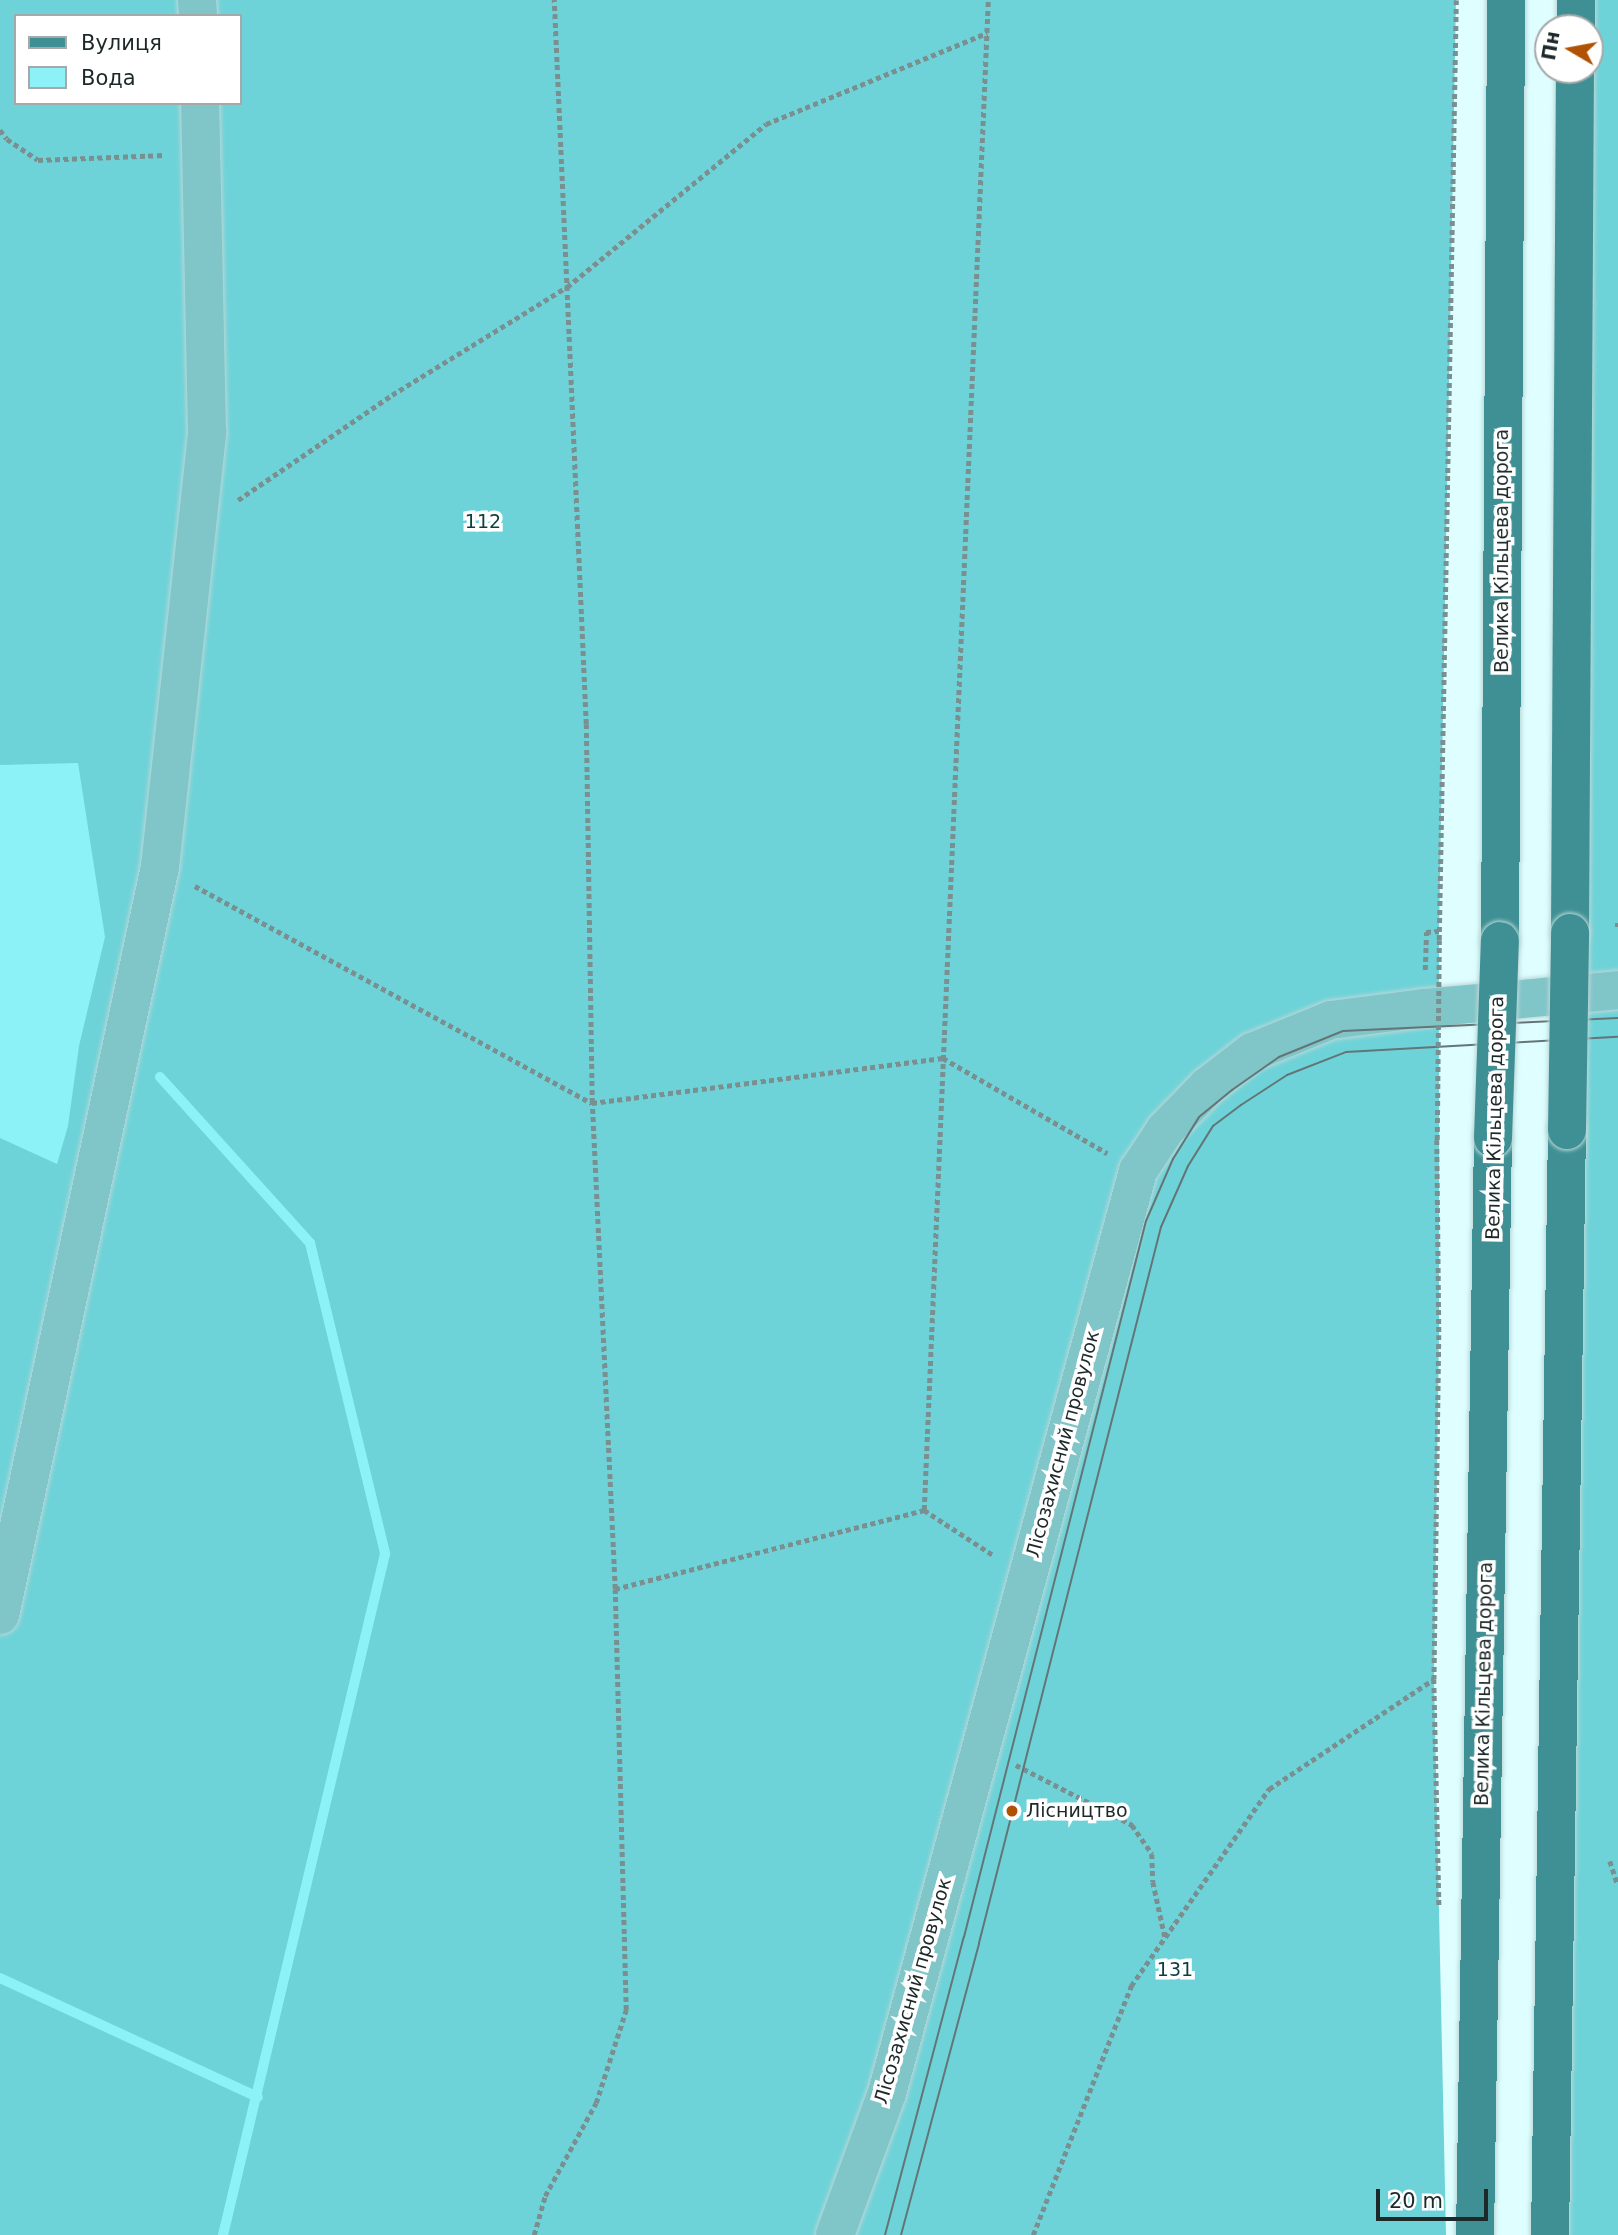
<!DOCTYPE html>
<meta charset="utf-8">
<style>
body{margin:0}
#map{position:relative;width:1618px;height:2235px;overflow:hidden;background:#defeff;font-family:"DejaVu Sans",sans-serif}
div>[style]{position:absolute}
.forest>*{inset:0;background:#6ed3d8}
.water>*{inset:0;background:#8df2f7}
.stream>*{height:10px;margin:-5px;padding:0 5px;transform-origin:5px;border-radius:5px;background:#8df2f7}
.path>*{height:4.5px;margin-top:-2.25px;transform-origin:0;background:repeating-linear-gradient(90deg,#7a8f90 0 5px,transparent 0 8.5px)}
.roads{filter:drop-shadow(0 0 2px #bbd7d8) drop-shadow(0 0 2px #bbd7d8)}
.minor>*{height:38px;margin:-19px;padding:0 19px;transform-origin:19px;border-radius:19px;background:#80c5c8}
.major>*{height:38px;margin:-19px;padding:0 19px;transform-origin:19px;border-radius:19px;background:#3e9094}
.tram>*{height:2px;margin:-1px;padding:0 1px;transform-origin:1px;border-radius:1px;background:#637576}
.path-bridge>*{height:4.5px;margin-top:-2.25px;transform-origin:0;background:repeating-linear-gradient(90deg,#7a8f90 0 5px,transparent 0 8.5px)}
.bridges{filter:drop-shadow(0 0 2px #bbd7d8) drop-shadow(0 0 2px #bbd7d8)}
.major-bridge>*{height:38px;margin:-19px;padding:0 19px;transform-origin:19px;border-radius:19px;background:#3e9094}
.dots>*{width:19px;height:19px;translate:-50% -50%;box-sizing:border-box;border:4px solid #fff;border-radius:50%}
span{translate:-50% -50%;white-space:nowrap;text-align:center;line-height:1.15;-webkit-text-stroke:7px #fff;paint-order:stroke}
.park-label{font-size:19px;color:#0d3e40}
.street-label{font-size:19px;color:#1d2829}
.poi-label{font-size:19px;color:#1d2829}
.left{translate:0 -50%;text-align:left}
.legend{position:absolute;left:14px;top:14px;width:228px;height:91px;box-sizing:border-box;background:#fff;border:2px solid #a5a9a9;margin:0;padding:9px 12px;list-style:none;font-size:21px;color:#1d2829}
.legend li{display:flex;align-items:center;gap:14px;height:35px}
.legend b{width:35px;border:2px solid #a5a9a9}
.north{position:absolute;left:1534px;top:14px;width:70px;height:70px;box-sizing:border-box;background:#fff;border:2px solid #a5a9a9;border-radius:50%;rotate:280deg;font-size:19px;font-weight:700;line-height:28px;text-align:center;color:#1d2829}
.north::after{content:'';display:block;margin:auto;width:24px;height:32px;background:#b05103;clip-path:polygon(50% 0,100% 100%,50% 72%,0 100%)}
.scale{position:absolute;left:1376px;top:2189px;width:112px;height:32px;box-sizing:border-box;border:4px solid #1d2829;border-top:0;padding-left:9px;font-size:21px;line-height:24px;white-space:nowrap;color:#1d2829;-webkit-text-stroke:5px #fff;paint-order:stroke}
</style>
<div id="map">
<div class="forest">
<div style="clip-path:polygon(evenodd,0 0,1456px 0,1439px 931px,1439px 1335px,1434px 1679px,1446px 2235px,0 2235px,0 0,16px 16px,240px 16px,240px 103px,16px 103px,16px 16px)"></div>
<div style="clip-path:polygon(1576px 0,1618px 0,1618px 2235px,1550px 2235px,1590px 70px,1590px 28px)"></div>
</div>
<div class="water">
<div style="clip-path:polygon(78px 763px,105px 937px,79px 1046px,68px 1126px,57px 1164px,0 1138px,0 765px)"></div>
</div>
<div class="stream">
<div style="left:160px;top:1077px;width:224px;rotate:47.9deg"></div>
<div style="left:310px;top:1243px;width:320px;rotate:76.4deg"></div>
<div style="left:385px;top:1554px;width:700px;rotate:103.38deg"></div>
<div style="left:0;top:1978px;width:284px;rotate:24.8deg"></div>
</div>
<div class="path">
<div style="left:0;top:130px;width:11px;rotate:52deg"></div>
<div style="left:7px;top:139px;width:37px;rotate:34deg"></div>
<div style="left:38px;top:160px;width:127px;rotate:-2.3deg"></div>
<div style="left:238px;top:500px;width:186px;rotate:-34.3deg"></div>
<div style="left:392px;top:395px;width:206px;rotate:-31.7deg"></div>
<div style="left:567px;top:287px;width:257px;rotate:-39.3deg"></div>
<div style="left:766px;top:124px;width:239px;rotate:-22.4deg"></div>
<div style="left:195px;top:886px;width:452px;rotate:28.7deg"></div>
<div style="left:592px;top:1103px;width:354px;rotate:-7.3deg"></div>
<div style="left:943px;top:1058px;width:190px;rotate:30.1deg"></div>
<div style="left:1615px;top:925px;width:3px"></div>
<div style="left:1439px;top:940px;width:940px;rotate:-88.96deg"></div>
<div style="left:1425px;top:970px;width:38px;rotate:-88deg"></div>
<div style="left:1426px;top:932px;width:13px;rotate:-4deg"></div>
<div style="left:1437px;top:1140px;width:195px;rotate:89.4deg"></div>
<div style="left:1439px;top:1335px;width:344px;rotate:90.8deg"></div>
<div style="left:1434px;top:1679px;width:226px;rotate:88.7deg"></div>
<div style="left:924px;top:1510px;width:1511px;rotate:-87.57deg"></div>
<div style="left:615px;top:1589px;width:319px;rotate:-14.3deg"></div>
<div style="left:924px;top:1510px;width:82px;rotate:33.1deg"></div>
<div style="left:1016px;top:1765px;width:131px;rotate:27.3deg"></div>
<div style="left:1132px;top:1825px;width:35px;rotate:55deg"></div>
<div style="left:1152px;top:1854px;width:28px;rotate:88deg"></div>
<div style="left:1153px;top:1882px;width:56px;rotate:77.7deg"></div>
<div style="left:1610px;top:1861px;width:25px;rotate:72deg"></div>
<div style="left:534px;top:2235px;width:41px;rotate:-74.2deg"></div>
<div style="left:545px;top:2196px;width:106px;rotate:-61.3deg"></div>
<div style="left:596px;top:2103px;width:98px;rotate:-72.1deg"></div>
<div style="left:626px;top:2010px;width:421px;rotate:-91.5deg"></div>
<div style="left:615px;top:1589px;width:487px;rotate:-92.7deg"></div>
<div style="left:592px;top:1103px;width:379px;rotate:-90.9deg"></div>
<div style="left:586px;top:724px;width:725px;rotate:-92.53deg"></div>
<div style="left:1033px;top:2235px;width:268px;rotate:-68.5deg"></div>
<div style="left:1131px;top:1986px;width:241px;rotate:-55deg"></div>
<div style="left:1269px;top:1789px;width:198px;rotate:-33.7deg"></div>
</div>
<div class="roads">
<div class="minor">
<div style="left:197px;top:0;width:16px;rotate:86deg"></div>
<div style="left:0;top:1615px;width:765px;rotate:-77.93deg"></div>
<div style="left:160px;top:867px;width:438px;rotate:-83.8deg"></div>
<div style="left:207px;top:432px;width:329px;rotate:-91.2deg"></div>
<div style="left:835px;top:2235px;width:151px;rotate:-69.9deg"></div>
<div style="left:887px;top:2093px;width:956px;rotate:-74.77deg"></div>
<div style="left:1138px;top:1171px;width:49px;rotate:-56.6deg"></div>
<div style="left:1165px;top:1130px;width:62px;rotate:-45.7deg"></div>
<div style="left:1208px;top:1086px;width:56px;rotate:-37.7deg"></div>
<div style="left:1252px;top:1052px;width:85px;rotate:-22.1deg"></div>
<div style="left:1331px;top:1020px;width:95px;rotate:-7.3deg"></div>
<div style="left:1425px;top:1008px;width:194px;rotate:-5.3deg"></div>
</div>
<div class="major">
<div style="left:1576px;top:28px;width:28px;rotate:-90deg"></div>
<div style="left:1570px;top:933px;width:863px;rotate:-89.67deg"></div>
<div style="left:1500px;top:941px;width:941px;rotate:-89.63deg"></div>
<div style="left:1475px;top:2235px;width:1097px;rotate:-89.06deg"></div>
<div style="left:1550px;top:2235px;width:1105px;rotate:-89.12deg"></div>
</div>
</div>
<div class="tram">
<div style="left:885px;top:2235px;width:308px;rotate:-75.2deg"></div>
<div style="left:964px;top:1937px;width:739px;rotate:-75.74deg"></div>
<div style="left:1146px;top:1221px;width:68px;rotate:-66.5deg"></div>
<div style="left:1173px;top:1159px;width:49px;rotate:-58.2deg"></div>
<div style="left:1199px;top:1117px;width:43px;rotate:-39.3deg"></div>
<div style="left:1232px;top:1090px;width:57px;rotate:-35.1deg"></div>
<div style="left:1279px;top:1057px;width:69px;rotate:-22.1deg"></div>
<div style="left:1343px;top:1031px;width:275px;rotate:-2.7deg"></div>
<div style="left:901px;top:2235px;width:302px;rotate:-75deg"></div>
<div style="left:979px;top:1943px;width:739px;rotate:-75.74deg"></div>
<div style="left:1161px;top:1227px;width:67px;rotate:-66.1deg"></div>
<div style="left:1188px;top:1166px;width:47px;rotate:-58deg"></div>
<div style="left:1213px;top:1126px;width:35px;rotate:-37deg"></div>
<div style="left:1241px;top:1105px;width:55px;rotate:-33.1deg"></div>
<div style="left:1287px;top:1075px;width:63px;rotate:-21.3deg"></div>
<div style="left:1346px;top:1052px;width:272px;rotate:-3.2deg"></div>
</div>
<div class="path-bridge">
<div style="left:1437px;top:1140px;width:200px;rotate:-89.4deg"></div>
</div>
<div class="bridges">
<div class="major-bridge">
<div style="left:1567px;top:1130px;width:197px;rotate:-89.1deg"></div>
<div style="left:1493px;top:1138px;width:197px;rotate:-88deg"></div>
</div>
</div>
<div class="dots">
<div style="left:1012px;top:1811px;background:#b05103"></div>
</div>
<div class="park-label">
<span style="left:483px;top:522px">112</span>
<span style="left:1175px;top:1970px">131</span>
</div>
<div class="street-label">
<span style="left:1502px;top:551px;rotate:-90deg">Велика Кільцева дорога</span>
<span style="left:1495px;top:1118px;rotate:-89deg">Велика Кільцева дорога</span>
<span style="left:1063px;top:1444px;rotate:-75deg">Лісозахисний провулок</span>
<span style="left:1484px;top:1684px;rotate:-89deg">Велика Кільцева дорога</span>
<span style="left:913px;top:1991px;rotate:-74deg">Лісозахисний провулок</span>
</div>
<div class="poi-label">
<span class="left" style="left:1026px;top:1811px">Лісництво</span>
</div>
<ul class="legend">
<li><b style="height:9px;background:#3e9094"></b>Вулиця</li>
<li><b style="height:19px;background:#8df2f7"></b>Вода</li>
</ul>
<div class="north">Пн</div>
<div class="scale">20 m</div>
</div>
